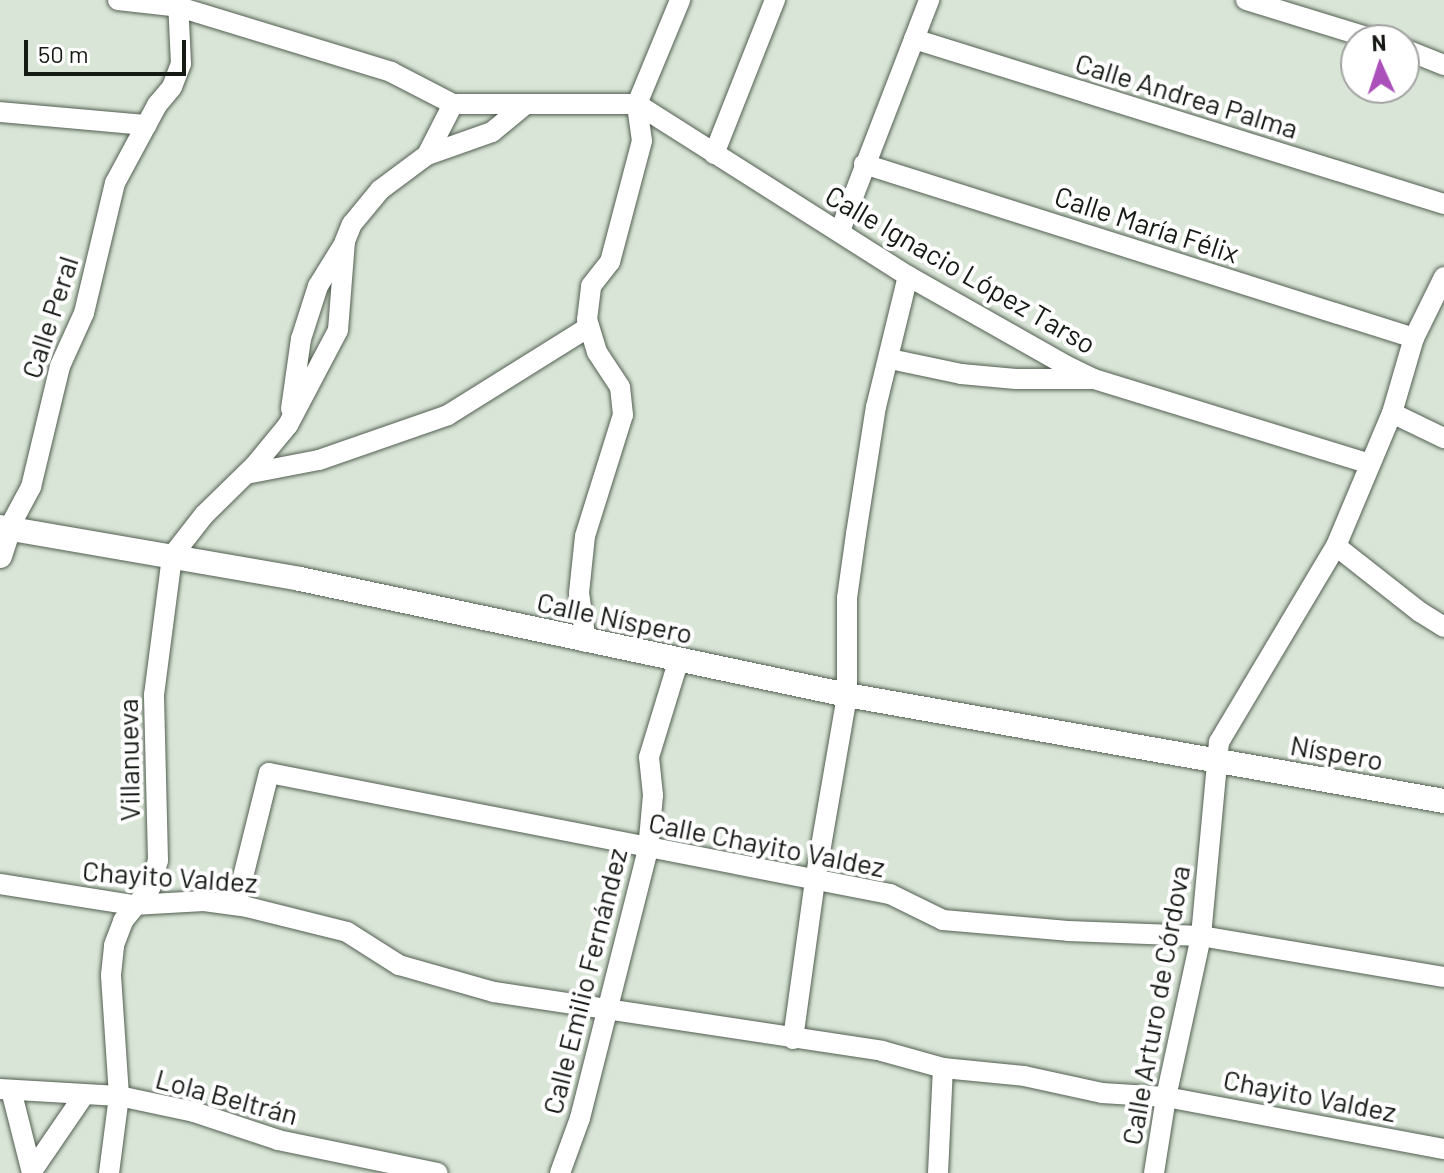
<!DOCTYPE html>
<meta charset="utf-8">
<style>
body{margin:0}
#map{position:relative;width:1444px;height:1173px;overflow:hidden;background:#d9e6d7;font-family:Barlow,sans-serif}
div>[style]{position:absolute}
.roads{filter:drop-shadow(0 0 2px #535f52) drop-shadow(0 0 2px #535f52)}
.minor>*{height:20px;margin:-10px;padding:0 10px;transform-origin:10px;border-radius:10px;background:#fff}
.tertiary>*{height:24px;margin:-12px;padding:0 12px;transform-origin:12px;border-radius:12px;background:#fff}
span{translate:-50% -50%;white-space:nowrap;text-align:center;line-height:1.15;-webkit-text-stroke:8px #fff;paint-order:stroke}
.street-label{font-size:28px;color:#161a15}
.north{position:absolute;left:1340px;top:24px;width:80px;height:80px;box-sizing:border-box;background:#fff;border:2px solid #a2a3a1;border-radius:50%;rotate:357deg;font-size:22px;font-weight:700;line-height:32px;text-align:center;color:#161a15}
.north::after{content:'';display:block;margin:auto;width:28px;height:36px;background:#ab50bb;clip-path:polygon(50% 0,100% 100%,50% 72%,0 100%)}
.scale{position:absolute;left:24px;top:40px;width:162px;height:36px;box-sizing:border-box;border:4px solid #161a15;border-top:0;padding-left:10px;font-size:24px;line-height:28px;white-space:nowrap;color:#161a15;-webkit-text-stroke:6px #fff;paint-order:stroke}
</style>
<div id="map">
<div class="roads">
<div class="minor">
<div style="left:118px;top:0;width:61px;rotate:6.5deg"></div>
<div style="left:179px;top:7px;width:222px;rotate:17deg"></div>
<div style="left:391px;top:72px;width:70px;rotate:27.3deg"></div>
<div style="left:453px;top:104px;width:184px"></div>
<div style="left:637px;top:104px;width:321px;rotate:32.4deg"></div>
<div style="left:908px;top:276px;width:180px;rotate:29.5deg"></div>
<div style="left:1065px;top:365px;width:32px;rotate:26deg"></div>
<div style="left:1094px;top:379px;width:289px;rotate:17.1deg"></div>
<div style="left:1246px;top:0;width:136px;rotate:17.1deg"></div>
<div style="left:914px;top:39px;width:555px;rotate:17.29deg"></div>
<div style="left:1404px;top:49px;width:43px;rotate:21.8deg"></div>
<div style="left:637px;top:104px;width:113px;rotate:-67.5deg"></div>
<div style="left:0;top:112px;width:147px;rotate:5.1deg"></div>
<div style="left:714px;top:154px;width:166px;rotate:-68.4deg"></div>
<div style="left:427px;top:155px;width:69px;rotate:-19.5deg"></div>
<div style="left:492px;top:132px;width:44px;rotate:-39.5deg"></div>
<div style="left:864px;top:164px;width:577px;rotate:17.56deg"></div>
<div style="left:840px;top:231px;width:248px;rotate:-68.9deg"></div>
<div style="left:890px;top:359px;width:73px;rotate:11.9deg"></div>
<div style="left:961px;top:374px;width:55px;rotate:5.2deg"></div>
<div style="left:1016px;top:379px;width:76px"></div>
<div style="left:291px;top:409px;width:71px;rotate:-81.9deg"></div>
<div style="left:301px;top:339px;width:56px;rotate:-72.2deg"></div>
<div style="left:318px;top:286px;width:49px;rotate:-58.2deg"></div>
<div style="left:1392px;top:413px;width:58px;rotate:25.7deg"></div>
<div style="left:246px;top:474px;width:74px;rotate:-10.9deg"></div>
<div style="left:319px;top:460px;width:137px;rotate:-19.2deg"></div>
<div style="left:448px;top:415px;width:166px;rotate:-32deg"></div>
<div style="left:9px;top:528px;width:47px;rotate:-61.8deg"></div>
<div style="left:31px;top:487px;width:124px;rotate:-76.5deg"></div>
<div style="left:60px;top:366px;width:58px;rotate:-65.6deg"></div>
<div style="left:84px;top:313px;width:134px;rotate:-76.6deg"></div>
<div style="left:115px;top:183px;width:89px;rotate:-61.7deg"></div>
<div style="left:157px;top:105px;width:23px;rotate:-50deg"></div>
<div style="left:172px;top:87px;width:25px;rotate:-69deg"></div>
<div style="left:181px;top:64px;width:64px;rotate:-92.7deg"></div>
<div style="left:1336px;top:546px;width:107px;rotate:38.2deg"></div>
<div style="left:1420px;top:612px;width:28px;rotate:32deg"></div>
<div style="left:586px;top:642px;width:49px;rotate:-98.1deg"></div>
<div style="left:579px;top:593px;width:57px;rotate:-84deg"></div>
<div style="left:585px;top:536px;width:127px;rotate:-72.6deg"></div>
<div style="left:623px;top:415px;width:28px;rotate:-96deg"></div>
<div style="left:620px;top:387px;width:42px;rotate:-123.3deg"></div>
<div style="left:597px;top:352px;width:34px;rotate:-107deg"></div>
<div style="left:587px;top:320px;width:34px;rotate:-83deg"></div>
<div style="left:591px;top:286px;width:31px;rotate:-52deg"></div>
<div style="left:610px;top:262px;width:125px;rotate:-75.2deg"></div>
<div style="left:642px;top:141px;width:37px;rotate:-98deg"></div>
<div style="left:0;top:884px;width:135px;rotate:9deg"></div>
<div style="left:133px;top:905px;width:71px;rotate:-3.2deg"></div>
<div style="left:204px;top:901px;width:43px;rotate:7.9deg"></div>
<div style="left:247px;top:907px;width:103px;rotate:14deg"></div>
<div style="left:347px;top:932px;width:62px;rotate:32.4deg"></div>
<div style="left:399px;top:965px;width:99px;rotate:15.9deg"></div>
<div style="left:494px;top:992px;width:392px;rotate:8.6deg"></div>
<div style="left:882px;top:1051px;width:63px;rotate:15.6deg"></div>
<div style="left:943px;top:1068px;width:81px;rotate:5.6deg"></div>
<div style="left:1024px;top:1076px;width:80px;rotate:12.3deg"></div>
<div style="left:1102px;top:1093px;width:64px;rotate:3.6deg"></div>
<div style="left:1166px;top:1097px;width:283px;rotate:10.6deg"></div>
<div style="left:236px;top:905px;width:136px;rotate:-76deg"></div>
<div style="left:269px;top:773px;width:633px;rotate:11.03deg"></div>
<div style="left:890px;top:894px;width:59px;rotate:26.1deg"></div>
<div style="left:943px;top:920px;width:125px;rotate:5deg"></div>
<div style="left:1068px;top:931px;width:133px;rotate:2.2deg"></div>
<div style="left:1201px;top:936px;width:246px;rotate:9.6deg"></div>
<div style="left:793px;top:1039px;width:160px;rotate:-82.1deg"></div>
<div style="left:815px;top:881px;width:189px;rotate:-80.2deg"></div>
<div style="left:847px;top:695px;width:97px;rotate:-90deg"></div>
<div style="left:847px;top:598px;width:65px;rotate:-82deg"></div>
<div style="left:856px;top:534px;width:129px;rotate:-81.1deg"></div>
<div style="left:876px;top:407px;width:135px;rotate:-76.3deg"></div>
<div style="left:0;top:1089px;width:119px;rotate:3.4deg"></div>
<div style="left:119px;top:1096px;width:77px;rotate:12deg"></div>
<div style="left:194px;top:1112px;width:89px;rotate:18.4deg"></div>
<div style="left:278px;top:1140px;width:163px;rotate:11.7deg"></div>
<div style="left:11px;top:1090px;width:86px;rotate:75.8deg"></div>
<div style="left:32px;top:1171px;width:92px;rotate:-55.6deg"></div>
<div style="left:109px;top:1173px;width:78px;rotate:-82.6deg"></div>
<div style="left:119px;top:1096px;width:121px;rotate:-93.8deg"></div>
<div style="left:111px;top:975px;width:30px;rotate:-84deg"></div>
<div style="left:114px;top:945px;width:26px;rotate:-69deg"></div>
<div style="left:123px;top:921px;width:43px;rotate:-50.7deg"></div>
<div style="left:150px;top:888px;width:29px;rotate:-74deg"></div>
<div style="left:158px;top:860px;width:165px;rotate:-91.4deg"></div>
<div style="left:154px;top:695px;width:140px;rotate:-82.6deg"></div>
<div style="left:172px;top:556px;width:52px;rotate:-52deg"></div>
<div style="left:204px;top:515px;width:71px;rotate:-44.4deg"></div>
<div style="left:255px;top:465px;width:52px;rotate:-50.5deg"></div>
<div style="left:288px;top:425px;width:107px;rotate:-62.2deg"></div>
<div style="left:338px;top:330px;width:89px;rotate:-85.5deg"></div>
<div style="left:345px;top:241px;width:18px;rotate:-68deg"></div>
<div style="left:352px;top:224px;width:44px;rotate:-50.5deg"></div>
<div style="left:380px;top:190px;width:59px;rotate:-36.7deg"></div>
<div style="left:427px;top:155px;width:57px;rotate:-63deg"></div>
<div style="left:560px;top:1173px;width:59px;rotate:-70deg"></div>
<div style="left:580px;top:1118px;width:276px;rotate:-75.8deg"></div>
<div style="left:648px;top:850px;width:55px;rotate:-84.8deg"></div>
<div style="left:653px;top:795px;width:38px;rotate:-96deg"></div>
<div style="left:649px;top:757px;width:99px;rotate:-73deg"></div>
<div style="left:938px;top:1173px;width:105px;rotate:-87.3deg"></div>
<div style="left:1154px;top:1173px;width:77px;rotate:-81deg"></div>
<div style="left:1166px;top:1097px;width:165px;rotate:-77.7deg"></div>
<div style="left:1201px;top:936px;width:195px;rotate:-84.7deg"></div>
<div style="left:1219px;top:742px;width:228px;rotate:-59.2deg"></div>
<div style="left:1336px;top:546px;width:144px;rotate:-67.2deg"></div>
<div style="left:1392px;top:413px;width:78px;rotate:-73.7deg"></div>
<div style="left:1414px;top:338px;width:68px;rotate:-63.8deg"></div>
</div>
<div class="tertiary">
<div style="left:0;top:527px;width:304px;rotate:9.8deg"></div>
<div style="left:300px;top:579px;width:559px;rotate:11.97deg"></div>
<div style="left:847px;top:695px;width:606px;rotate:10.07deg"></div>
<div style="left:0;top:556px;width:29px;rotate:-72deg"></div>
</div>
</div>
<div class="street-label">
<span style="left:1187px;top:95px;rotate:17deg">Calle Andrea Palma</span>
<span style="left:1147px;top:224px;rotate:18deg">Calle María Félix</span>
<span style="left:961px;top:269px;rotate:30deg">Calle Ignacio López Tarso</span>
<span style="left:49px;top:317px;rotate:-72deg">Calle Peral</span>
<span style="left:615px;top:617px;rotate:12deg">Calle Níspero</span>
<span style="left:1337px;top:752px;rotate:10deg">Níspero</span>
<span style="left:128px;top:760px;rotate:-91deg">Villanueva</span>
<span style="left:767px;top:844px;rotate:11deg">Calle Chayito Valdez</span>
<span style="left:170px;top:876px;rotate:4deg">Chayito Valdez</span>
<span style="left:584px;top:981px;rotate:-76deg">Calle Emilio Fernández</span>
<span style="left:1155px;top:1005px;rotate:-80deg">Calle Arturo de Córdova</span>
<span style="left:1310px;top:1095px;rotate:11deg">Chayito Valdez</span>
<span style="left:227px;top:1096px;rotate:15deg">Lola Beltrán</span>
</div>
<div class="north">N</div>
<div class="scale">50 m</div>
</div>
